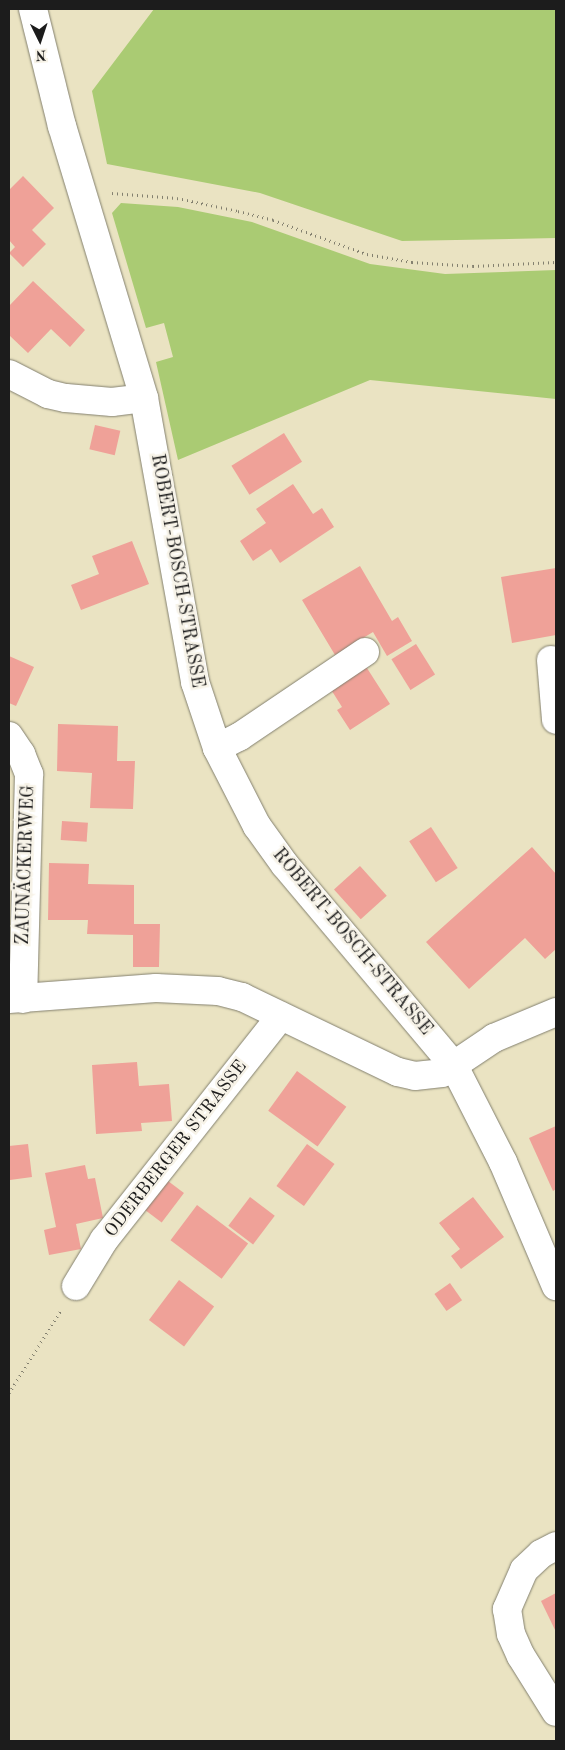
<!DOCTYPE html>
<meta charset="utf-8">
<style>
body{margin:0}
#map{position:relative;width:565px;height:1750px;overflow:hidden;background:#eae3c2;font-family:"Old Standard TT",serif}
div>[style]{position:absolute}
.green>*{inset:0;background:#aacb73}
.building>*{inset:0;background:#efa198;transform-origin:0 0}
.path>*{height:3px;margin-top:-1.5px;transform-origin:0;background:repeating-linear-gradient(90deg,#83806f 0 1px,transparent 0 5px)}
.roads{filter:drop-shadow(0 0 1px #83806f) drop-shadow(0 0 1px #83806f)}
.minor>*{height:28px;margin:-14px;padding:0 14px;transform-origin:14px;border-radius:14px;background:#fff}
.major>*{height:28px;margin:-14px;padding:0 14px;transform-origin:14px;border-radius:14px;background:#fff}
span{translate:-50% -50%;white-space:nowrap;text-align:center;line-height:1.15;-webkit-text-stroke:5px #f7f3e8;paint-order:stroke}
.street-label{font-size:18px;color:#1c1c1c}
.frame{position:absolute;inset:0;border:10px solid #1c1c1c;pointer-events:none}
.north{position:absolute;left:15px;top:15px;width:50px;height:50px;-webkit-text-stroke:4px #f7f3e8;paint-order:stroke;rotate:176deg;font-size:14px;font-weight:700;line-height:20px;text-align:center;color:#1c1c1c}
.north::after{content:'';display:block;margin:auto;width:18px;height:22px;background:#1c1c1c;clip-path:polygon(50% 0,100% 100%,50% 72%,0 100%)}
</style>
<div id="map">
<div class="green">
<div style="clip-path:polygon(154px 9px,556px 9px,556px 238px,402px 241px,260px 193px,107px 164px,92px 91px)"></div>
<div style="clip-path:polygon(121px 203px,178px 207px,252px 222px,370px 264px,445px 274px,556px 270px,556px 399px,370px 380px,178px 460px,156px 362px,173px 357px,164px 323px,146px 328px,112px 213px)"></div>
</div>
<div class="building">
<div style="clip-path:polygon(23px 176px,54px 208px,32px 230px,46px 244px,23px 267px,9px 253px,15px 247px,9px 240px,9px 190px)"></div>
<div style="clip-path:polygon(33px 281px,85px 330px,70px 347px,51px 329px,28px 353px,9px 335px,9px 306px)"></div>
<div style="left:95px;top:425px;width:26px;height:25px;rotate:13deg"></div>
<div style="left:284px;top:433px;width:34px;height:62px;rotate:58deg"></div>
<div style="clip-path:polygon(293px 484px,313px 514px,322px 508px,334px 527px,280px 563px,271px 549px,253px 561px,240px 541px,266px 523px,256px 509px)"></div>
<div style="clip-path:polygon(132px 541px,149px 584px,81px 610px,71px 585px,99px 574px,92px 556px)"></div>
<div style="clip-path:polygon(360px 566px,392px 621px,398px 617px,412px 641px,387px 656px,373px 632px,335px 655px,302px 600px)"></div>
<div style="clip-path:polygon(556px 568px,556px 635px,512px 643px,501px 577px)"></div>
<div style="left:416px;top:644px;width:36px;height:29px;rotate:58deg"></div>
<div style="clip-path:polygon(9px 656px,34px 667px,16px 706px,9px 703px)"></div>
<div style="clip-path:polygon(365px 665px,390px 704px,350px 730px,337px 710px,342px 707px,330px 688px)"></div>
<div style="clip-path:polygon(58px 724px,118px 726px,117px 761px,135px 761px,133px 809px,90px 808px,92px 773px,57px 771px)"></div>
<div style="left:62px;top:821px;width:26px;height:19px;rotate:4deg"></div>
<div style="left:431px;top:827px;width:49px;height:26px;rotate:57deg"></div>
<div style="clip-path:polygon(532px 847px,556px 874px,556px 949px,545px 959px,525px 938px,469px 989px,426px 942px)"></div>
<div style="clip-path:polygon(49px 863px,89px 864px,88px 884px,134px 885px,134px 924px,160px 924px,159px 967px,133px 967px,133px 935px,87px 934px,88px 920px,48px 920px)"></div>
<div style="left:360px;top:866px;width:40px;height:35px;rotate:48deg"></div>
<div style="clip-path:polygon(137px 1062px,139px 1086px,169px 1084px,172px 1121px,141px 1123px,142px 1131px,96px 1134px,92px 1065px)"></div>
<div style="left:297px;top:1071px;width:61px;height:49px;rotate:36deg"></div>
<div style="clip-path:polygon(556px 1126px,556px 1189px,553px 1191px,529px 1138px)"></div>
<div style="clip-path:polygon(28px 1144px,32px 1177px,10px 1180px,9px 1146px)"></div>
<div style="left:307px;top:1144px;width:34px;height:52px;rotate:36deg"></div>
<div style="clip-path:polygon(85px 1165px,88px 1179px,95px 1178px,103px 1218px,76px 1224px,81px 1249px,49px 1255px,44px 1230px,56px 1227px,45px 1173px)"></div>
<div style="left:164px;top:1178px;width:25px;height:37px;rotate:37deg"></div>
<div style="left:250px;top:1197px;width:31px;height:36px;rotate:37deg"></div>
<div style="clip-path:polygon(473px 1197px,504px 1237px,461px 1269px,451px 1256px,460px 1249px,439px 1223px)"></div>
<div style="left:197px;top:1205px;width:64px;height:44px;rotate:37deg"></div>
<div style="left:179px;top:1280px;width:44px;height:50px;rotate:37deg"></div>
<div style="left:450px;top:1283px;width:21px;height:19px;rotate:55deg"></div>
<div style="clip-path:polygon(556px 1593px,556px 1632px,541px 1601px)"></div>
</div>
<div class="path">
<div style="left:112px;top:193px;width:65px;rotate:4.4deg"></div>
<div style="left:177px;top:198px;width:62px;rotate:12deg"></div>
<div style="left:238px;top:211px;width:36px;rotate:14deg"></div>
<div style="left:273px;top:220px;width:100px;rotate:19.9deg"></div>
<div style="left:367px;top:254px;width:46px;rotate:10.1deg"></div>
<div style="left:412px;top:262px;width:61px;rotate:3.8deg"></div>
<div style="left:473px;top:266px;width:83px;rotate:-2.8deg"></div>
<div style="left:9px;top:1393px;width:98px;rotate:-57.9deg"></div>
</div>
<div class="roads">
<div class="minor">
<div style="left:9px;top:374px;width:44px;rotate:27.1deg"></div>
<div style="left:48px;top:394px;width:18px;rotate:13deg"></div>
<div style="left:66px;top:398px;width:46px;rotate:5deg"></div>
<div style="left:112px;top:402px;width:32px;rotate:-7deg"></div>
<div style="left:551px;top:660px;width:60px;rotate:85.2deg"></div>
<div style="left:9px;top:736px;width:22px;rotate:56deg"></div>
<div style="left:21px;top:754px;width:22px;rotate:68deg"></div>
<div style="left:29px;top:774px;width:225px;rotate:91.5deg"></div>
<div style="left:217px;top:748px;width:25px;rotate:-27deg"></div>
<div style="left:239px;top:737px;width:152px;rotate:-34deg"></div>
<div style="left:9px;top:999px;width:147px;rotate:-4.3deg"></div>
<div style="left:156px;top:988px;width:62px;rotate:2.8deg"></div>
<div style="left:218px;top:991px;width:25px;rotate:14deg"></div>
<div style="left:242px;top:997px;width:173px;rotate:25.7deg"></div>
<div style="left:398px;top:1072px;width:17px;rotate:13deg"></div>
<div style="left:415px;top:1076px;width:27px;rotate:-6deg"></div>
<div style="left:442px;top:1073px;width:63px;rotate:-33.9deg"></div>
<div style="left:494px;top:1038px;width:67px;rotate:-22.8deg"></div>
<div style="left:76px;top:1286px;width:54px;rotate:-58.7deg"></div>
<div style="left:104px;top:1240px;width:285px;rotate:-51.7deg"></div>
<div style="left:556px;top:1546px;width:17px;rotate:152deg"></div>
<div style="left:541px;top:1554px;width:23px;rotate:137deg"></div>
<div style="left:524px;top:1570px;width:43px;rotate:113.6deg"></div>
<div style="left:507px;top:1609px;width:25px;rotate:81deg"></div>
<div style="left:511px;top:1634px;width:24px;rotate:66deg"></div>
<div style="left:521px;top:1656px;width:66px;rotate:58deg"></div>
</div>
<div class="major">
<div style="left:33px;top:9px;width:121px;rotate:76.1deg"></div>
<div style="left:62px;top:126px;width:284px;rotate:73.2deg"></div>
<div style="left:144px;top:398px;width:289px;rotate:79.8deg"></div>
<div style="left:195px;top:682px;width:70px;rotate:71.6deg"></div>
<div style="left:217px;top:748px;width:88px;rotate:62.9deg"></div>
<div style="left:257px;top:826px;width:48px;rotate:54.3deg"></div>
<div style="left:285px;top:865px;width:263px;rotate:49.9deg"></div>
<div style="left:454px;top:1066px;width:108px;rotate:63deg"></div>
<div style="left:503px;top:1162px;width:135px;rotate:66.9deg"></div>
</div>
</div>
<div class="street-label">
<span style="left:177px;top:571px;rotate:80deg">ROBERT-BOSCH-STRASSE</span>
<span style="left:26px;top:865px;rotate:-88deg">ZAUNÄCKERWEG</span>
<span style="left:352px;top:942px;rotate:50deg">ROBERT-BOSCH-STRASSE</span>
<span style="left:176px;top:1149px;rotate:-52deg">ODERBERGER STRASSE</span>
</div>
<div class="frame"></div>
<div class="north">N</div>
</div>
